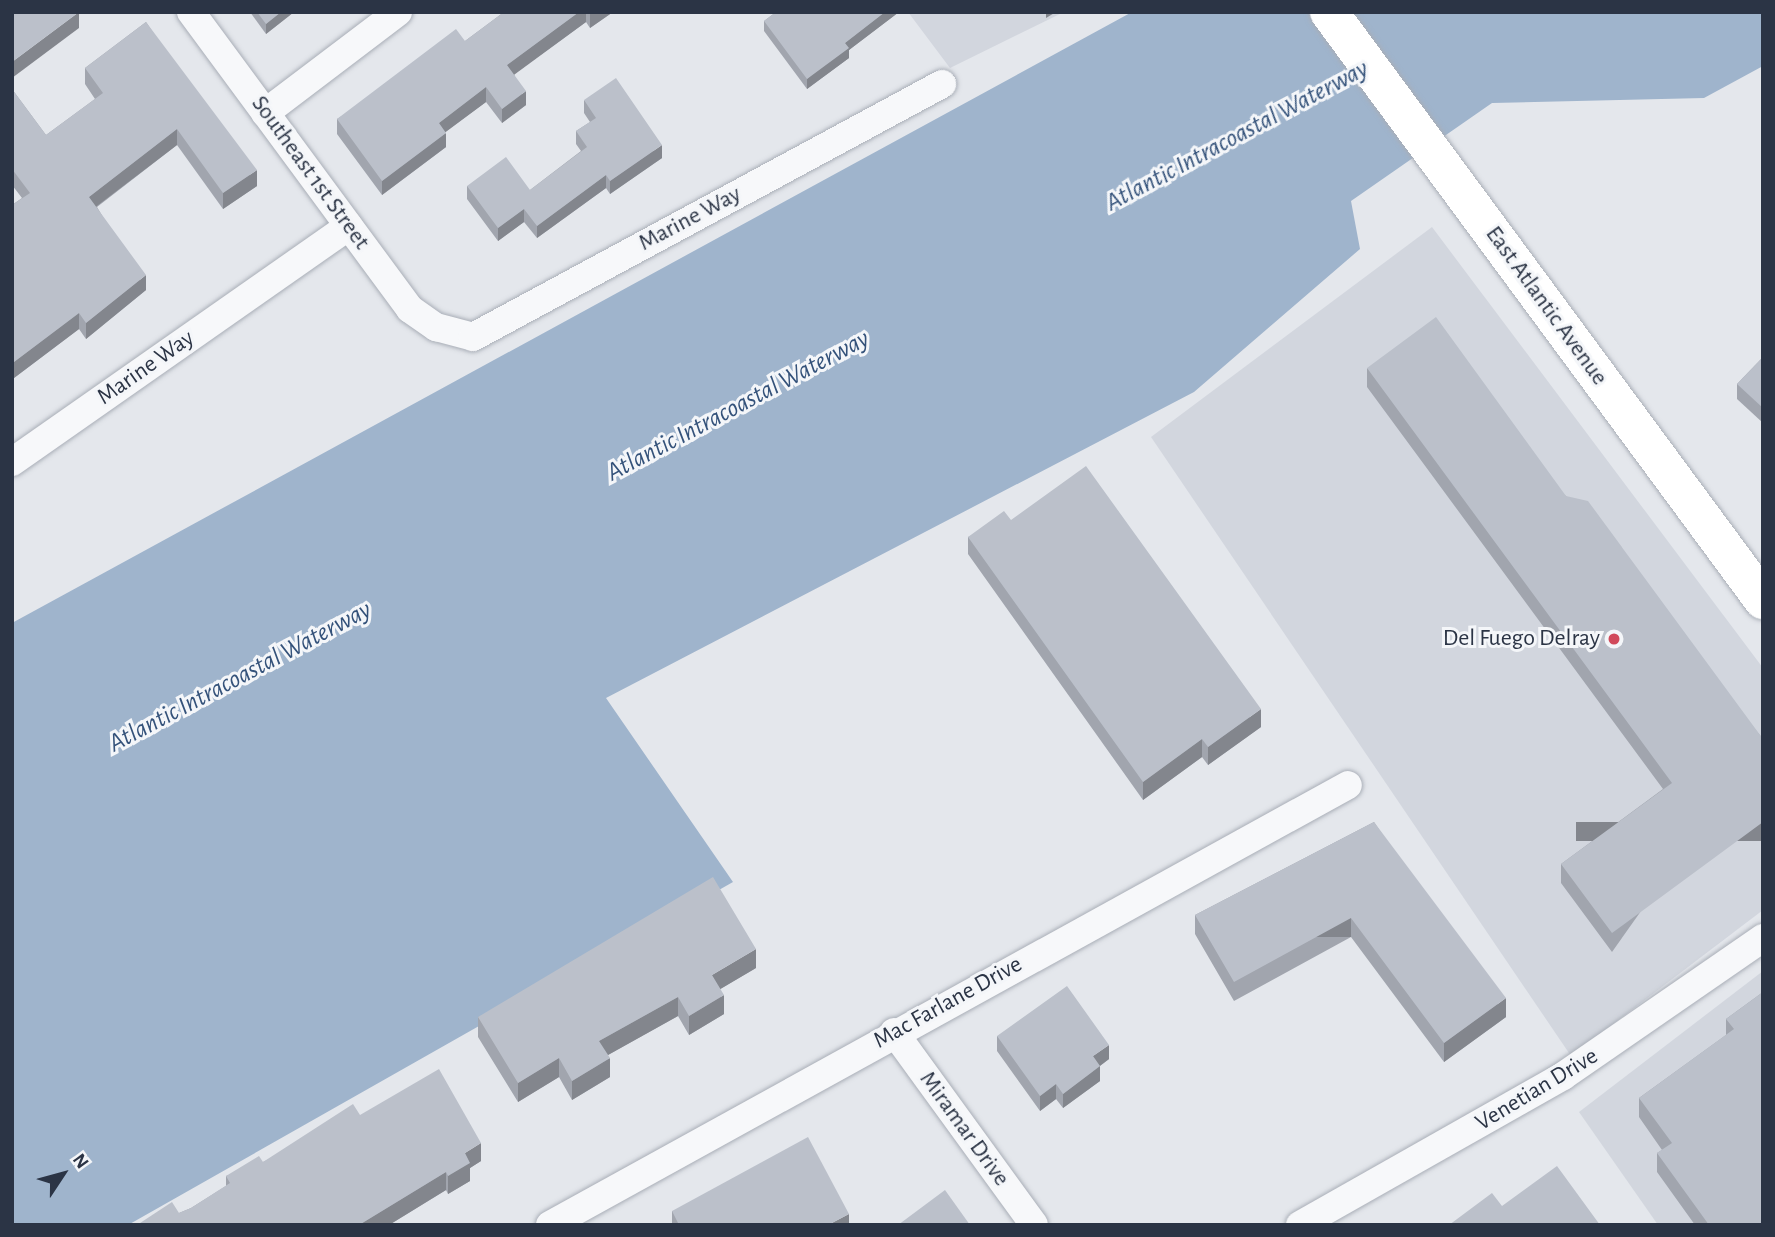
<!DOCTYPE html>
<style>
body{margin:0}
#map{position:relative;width:1775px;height:1237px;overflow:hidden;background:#e4e7ec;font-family:"Alegreya Sans",sans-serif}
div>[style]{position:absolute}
.built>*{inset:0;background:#d2d6de}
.water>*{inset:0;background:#9fb4cc}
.roads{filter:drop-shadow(0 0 2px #a9aeb7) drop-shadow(0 0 2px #a9aeb7)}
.street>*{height:28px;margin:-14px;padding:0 14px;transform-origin:14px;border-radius:14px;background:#f7f8fa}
.secondary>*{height:38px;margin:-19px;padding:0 19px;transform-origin:19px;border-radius:19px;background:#fff}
.wall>*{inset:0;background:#a1a5ae}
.shaded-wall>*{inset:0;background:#83868d;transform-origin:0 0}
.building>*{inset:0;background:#bbc0ca}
.dots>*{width:19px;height:19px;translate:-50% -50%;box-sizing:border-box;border:4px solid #f4f6f9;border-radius:50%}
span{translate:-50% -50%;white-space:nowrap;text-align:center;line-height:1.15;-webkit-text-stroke:6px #f4f6f9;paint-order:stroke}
.street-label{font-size:24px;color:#2b3445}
.poi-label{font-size:24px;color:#2b3445}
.right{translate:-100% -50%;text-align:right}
.water-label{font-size:26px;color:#34527a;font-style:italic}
.frame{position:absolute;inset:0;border:14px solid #2b3445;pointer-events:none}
.north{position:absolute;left:28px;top:1139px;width:70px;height:70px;-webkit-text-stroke:5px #f4f6f9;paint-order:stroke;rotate:54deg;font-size:19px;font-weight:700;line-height:28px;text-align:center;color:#2b3445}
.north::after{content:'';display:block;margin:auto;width:24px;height:32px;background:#2b3445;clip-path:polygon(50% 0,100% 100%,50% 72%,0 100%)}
</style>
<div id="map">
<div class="built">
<div style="clip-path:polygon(908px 12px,1064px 12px,950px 68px)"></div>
<div style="clip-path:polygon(1432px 227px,1763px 668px,1763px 910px,1571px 1056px,1151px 437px)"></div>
<div style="clip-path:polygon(1763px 971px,1763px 1225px,1658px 1225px,1579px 1112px)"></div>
</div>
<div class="water">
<div style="clip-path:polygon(1132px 12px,1763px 12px,1763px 66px,1704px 98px,1492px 103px,1351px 201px,1360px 249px,1194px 392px,606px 698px,733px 882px,128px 1225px,12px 1225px,12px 623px)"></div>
</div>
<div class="roads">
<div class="street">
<div style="left:191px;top:12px;width:369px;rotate:53.6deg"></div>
<div style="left:410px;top:309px;width:32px;rotate:35deg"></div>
<div style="left:436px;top:327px;width:38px;rotate:15deg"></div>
<div style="left:473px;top:337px;width:533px;rotate:-28.34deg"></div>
<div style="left:265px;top:113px;width:167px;rotate:-37.2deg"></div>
<div style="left:12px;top:462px;width:411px;rotate:-35deg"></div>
<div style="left:894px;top:1032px;width:238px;rotate:54deg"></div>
<div style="left:550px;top:1225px;width:911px;rotate:-28.87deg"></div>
<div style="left:1300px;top:1225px;width:302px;rotate:-29.5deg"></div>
<div style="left:1563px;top:1076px;width:243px;rotate:-34.6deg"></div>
</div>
<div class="secondary">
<div style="left:1329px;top:12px;width:731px;rotate:53.57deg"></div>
</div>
</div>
<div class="wall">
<div style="clip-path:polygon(250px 12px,294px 12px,266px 34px)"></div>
<div style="clip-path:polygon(504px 12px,613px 12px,590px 28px,586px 22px,514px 74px,526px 105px,502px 123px,486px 102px,445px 132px,446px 147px,382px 195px,337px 134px,337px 119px,465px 41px)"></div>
<div style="clip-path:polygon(776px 12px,899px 12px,849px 50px,849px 58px,807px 89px,764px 31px,764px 21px)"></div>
<div style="clip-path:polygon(146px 22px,257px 186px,223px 209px,177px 145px,97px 207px,146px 290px,86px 339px,79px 329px,14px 378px,12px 375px,12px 205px,22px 198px,12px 185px,12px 89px,46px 135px,95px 99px,85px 84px,85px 68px)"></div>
<div style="clip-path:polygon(584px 100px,662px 158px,610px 194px,606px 188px,537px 238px,524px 222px,498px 241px,467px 199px,467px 186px,530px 190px,581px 151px,576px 144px,576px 131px,590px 122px,584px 113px)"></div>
<div style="clip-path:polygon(1763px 357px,1763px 423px,1737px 399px,1737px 384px)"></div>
<div style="clip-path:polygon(1367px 368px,1566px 496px,1763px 739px,1612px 952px,1561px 883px,1561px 864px,1663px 789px,1367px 387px)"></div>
<div style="clip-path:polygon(1011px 520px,1261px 727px,1208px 765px,1202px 757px,1143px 800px,968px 554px,968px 537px)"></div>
<div style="clip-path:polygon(1374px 822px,1506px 1017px,1444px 1062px,1351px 937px,1234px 1001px,1195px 934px,1195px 915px)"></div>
<div style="clip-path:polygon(756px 968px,720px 989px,724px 1014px,689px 1035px,678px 1016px,608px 1055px,610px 1077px,572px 1100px,559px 1077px,518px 1102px,478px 1037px,478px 1017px)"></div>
<div style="clip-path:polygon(1763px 992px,1763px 1225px,1695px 1225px,1657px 1172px,1657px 1153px,1662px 1150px,1639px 1117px,1639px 1098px,1726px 1035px,1726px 1019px)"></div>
<div style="clip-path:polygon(997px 1036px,1109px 1059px,1100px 1066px,1100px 1081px,1063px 1108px,1056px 1099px,1040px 1111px,997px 1051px)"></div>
<div style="clip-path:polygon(360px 1115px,481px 1161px,470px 1168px,470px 1181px,448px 1194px,446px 1190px,389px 1225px,137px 1225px,179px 1213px,191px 1208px,226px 1186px,226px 1176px,263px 1162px)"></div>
<div style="clip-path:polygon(672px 1211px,849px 1225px,672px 1225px)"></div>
</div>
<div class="shaded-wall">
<div style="clip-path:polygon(79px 12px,79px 28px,12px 78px,12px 62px)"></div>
<div style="clip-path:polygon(281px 12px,294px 12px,266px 34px,266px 24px)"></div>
<div style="clip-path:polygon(579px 12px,586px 12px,586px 22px,507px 80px,507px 65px)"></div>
<div style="clip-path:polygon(593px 12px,613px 12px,590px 28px,590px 14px)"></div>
<div style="clip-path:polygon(885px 12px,899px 12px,849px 50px,849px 58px,807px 89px,807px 79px,845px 43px)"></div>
<div style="clip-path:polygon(1046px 12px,1056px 12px,1046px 18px)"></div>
<div style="clip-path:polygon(486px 87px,486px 102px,439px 137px,439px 123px)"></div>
<div style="clip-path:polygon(526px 91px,526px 105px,502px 123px,502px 109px)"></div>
<div style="clip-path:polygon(177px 129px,177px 145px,89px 212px,89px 197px)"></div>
<div style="clip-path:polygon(446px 133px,446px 147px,382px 195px,382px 181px)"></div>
<div style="clip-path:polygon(662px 145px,662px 158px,610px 194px,610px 181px)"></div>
<div style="clip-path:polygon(257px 170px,257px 186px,223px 209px,223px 193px)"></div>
<div style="clip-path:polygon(606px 175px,606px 188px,537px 238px,537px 226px)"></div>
<div style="clip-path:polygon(524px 209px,524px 222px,498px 241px,498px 228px)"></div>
<div style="clip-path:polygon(146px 275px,146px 290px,86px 339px,86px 323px)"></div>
<div style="clip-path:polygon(79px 313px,79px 329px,14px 378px,14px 362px)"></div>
<div style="clip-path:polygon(1261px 709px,1261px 727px,1208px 765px,1208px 747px)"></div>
<div style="clip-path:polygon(1202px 739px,1202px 757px,1143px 800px,1143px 782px)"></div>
<div style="left:1763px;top:822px;width:19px;height:187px;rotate:90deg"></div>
<div style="left:1351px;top:918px;width:19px;height:133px;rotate:90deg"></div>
<div style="clip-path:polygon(756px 949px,756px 968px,712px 994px,712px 975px)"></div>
<div style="clip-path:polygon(724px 995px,724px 1014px,689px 1035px,689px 1016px)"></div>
<div style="clip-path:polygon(678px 997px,678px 1016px,599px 1060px,599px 1041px)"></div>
<div style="clip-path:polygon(1506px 998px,1506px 1017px,1444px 1062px,1444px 1043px)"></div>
<div style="clip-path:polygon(1109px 1045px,1109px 1059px,1093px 1071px,1093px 1056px)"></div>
<div style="clip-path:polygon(559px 1058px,559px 1077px,518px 1102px,518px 1083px)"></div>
<div style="clip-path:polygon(610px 1058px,610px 1077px,572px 1100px,572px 1081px)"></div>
<div style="clip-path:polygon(1100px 1066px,1100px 1081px,1063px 1108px,1063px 1094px)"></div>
<div style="clip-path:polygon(1056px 1084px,1056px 1099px,1040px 1111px,1040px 1096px)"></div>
<div style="clip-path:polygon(481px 1143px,481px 1161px,470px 1168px,470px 1181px,448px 1194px,448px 1176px,465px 1153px)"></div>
<div style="clip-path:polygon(446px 1172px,446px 1190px,389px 1225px,359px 1225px)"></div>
<div style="clip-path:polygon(849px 1214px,849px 1225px,828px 1225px)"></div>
</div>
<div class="building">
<div style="clip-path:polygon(12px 12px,79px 12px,12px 62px)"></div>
<div style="clip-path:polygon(257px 12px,281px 12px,266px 24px)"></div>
<div style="clip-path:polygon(504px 12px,579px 12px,507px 65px,526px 91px,502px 109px,486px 87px,439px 123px,446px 133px,382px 181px,337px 119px,456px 29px,465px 41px)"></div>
<div style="clip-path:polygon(776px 12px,885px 12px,845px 43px,849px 48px,807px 79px,764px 21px)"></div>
<div style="clip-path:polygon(146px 22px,257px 170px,223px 193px,177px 129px,89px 197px,146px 275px,86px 323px,79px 313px,14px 362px,12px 360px,12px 205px,30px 193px,12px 169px,12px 89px,46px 135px,103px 93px,85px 68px)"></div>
<div style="clip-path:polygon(616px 78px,662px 145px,610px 181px,606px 175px,537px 226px,524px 209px,498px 228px,467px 186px,506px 157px,530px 190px,587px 147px,576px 131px,596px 118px,584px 100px)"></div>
<div style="clip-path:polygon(1436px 317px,1566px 496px,1588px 501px,1763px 739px,1763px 822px,1612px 933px,1561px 864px,1672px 783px,1367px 368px)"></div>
<div style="clip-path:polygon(1763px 357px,1763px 408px,1737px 384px)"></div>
<div style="clip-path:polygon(1086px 466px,1261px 709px,1208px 747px,1202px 739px,1143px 782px,968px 537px,1004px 511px,1011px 520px)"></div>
<div style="clip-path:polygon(1374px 822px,1506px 998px,1444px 1043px,1351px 918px,1234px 982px,1195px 915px)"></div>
<div style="clip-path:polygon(713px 877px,756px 949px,712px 975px,724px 995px,689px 1016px,678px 997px,599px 1041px,610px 1058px,572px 1081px,559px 1058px,518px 1083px,478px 1017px)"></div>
<div style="clip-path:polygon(1067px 986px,1109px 1045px,1093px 1056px,1100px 1066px,1063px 1094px,1056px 1084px,1040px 1096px,997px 1036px)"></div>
<div style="clip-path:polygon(1763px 992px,1763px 1225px,1709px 1225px,1657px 1153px,1672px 1143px,1639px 1098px,1734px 1029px,1726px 1019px)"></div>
<div style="clip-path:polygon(439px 1069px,481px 1143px,465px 1153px,470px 1163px,448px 1176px,446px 1172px,359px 1225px,137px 1225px,172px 1202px,179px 1213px,191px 1208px,230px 1183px,226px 1176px,259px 1156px,263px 1162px,353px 1104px,360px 1115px)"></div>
<div style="clip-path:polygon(808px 1137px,849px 1214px,828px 1225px,679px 1225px,672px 1211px)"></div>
<div style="clip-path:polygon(1557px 1166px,1600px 1225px,1449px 1225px,1492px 1193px,1502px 1206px)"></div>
<div style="clip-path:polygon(945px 1190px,970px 1225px,898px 1225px)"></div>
</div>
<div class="dots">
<div style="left:1614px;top:639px;background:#d1495b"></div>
</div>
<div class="street-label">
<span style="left:310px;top:173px;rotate:54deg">Southeast 1st Street</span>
<span style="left:690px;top:219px;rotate:-28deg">Marine Way</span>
<span style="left:1546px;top:306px;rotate:54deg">East Atlantic Avenue</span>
<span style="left:146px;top:368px;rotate:-35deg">Marine Way</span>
<span style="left:948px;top:1003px;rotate:-29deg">Mac Farlane Drive</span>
<span style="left:1537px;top:1090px;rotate:-31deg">Venetian Drive</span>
<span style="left:964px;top:1129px;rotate:54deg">Miramar Drive</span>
</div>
<div class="poi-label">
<span class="right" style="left:1600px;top:639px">Del Fuego Delray</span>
</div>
<div class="water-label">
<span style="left:1237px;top:136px;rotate:-28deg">Atlantic Intracoastal Waterway</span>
<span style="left:738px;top:406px;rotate:-28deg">Atlantic Intracoastal Waterway</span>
<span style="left:240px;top:677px;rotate:-28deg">Atlantic Intracoastal Waterway</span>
</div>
<div class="frame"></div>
<div class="north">N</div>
</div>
